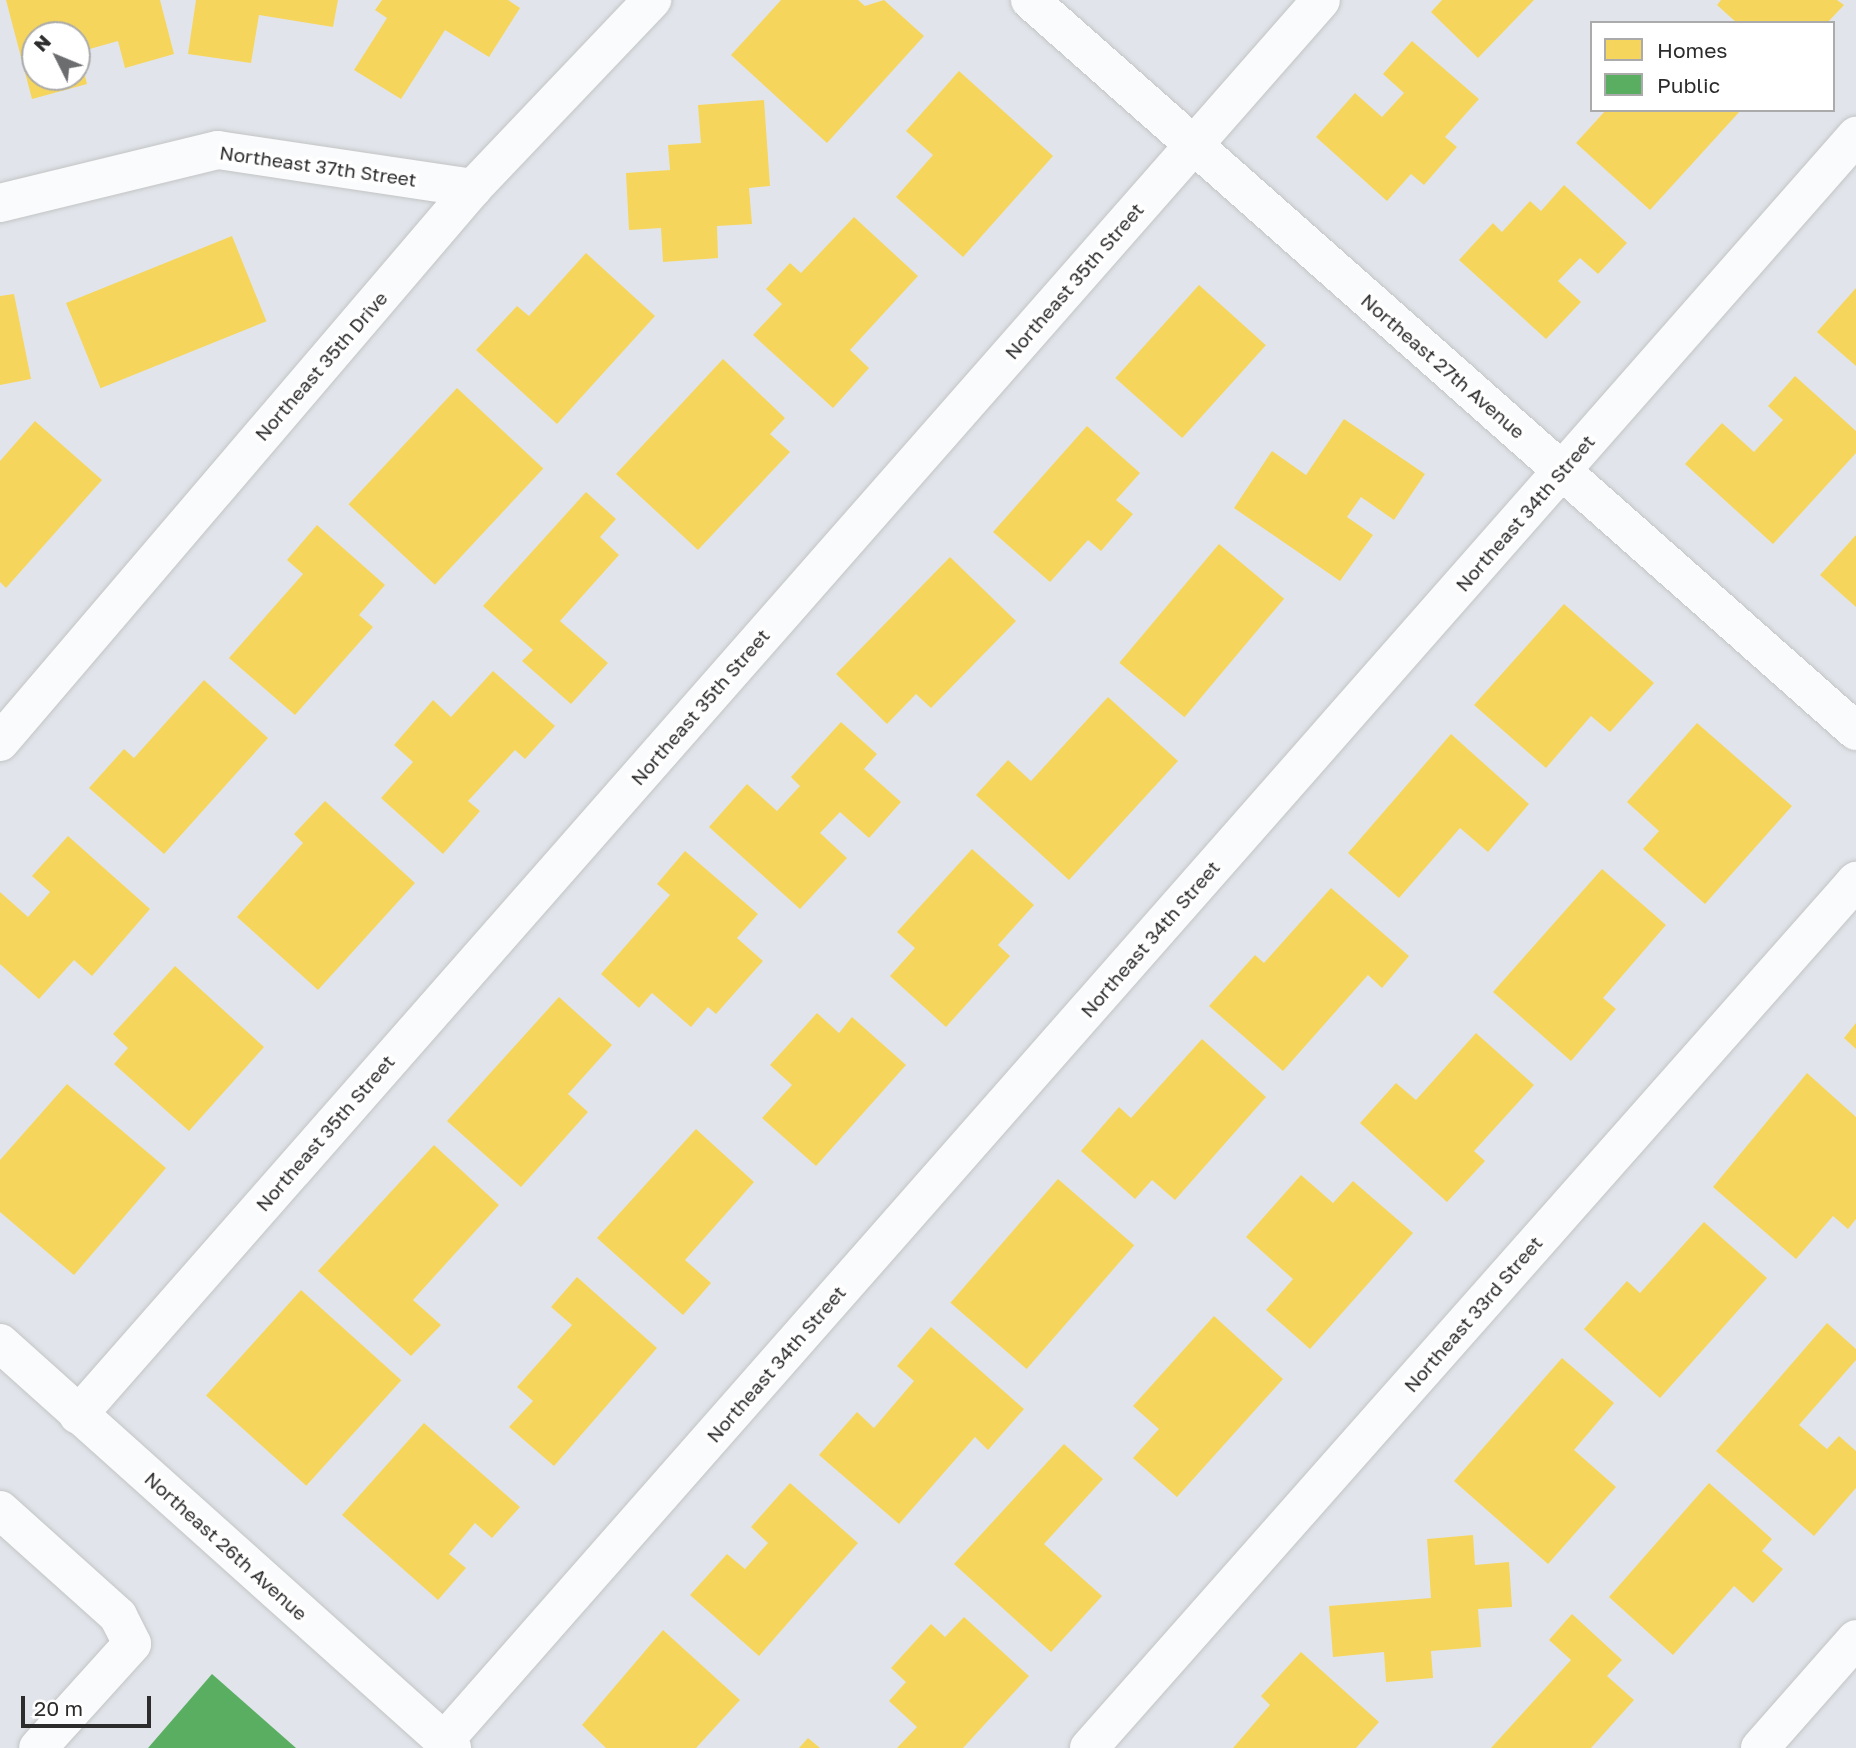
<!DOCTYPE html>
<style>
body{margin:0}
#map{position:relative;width:1856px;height:1748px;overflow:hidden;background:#e1e5eb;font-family:"Golos Text",sans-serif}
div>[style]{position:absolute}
.homes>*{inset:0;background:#f6d55c;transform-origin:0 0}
.public>*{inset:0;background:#5aae61}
.roads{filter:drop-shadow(0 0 2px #c3c4c4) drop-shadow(0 0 2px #c3c4c4)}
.minor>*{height:38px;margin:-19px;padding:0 19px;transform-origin:19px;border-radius:19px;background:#fafbfc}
span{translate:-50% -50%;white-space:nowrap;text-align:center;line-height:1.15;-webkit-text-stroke:7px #fff;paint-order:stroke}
.street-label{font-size:19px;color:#2c2c2c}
.legend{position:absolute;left:1590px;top:21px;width:245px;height:91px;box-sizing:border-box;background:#fff;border:2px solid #ababab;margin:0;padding:9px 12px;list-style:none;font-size:21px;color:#2c2c2c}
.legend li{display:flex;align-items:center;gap:14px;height:35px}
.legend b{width:35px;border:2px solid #ababab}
.north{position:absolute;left:21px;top:21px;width:70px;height:70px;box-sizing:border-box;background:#fff;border:2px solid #ababab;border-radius:50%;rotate:313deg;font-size:19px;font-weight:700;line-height:28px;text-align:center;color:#2c2c2c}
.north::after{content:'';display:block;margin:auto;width:24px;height:32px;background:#6b6d6f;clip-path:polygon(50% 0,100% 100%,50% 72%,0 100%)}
.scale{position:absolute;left:21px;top:1696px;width:130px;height:32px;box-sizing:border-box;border:4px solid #2c2c2c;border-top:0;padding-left:9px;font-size:21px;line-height:24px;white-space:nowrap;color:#2c2c2c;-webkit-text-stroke:5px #fff;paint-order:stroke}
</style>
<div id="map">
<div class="homes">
<div style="clip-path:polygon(evenodd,6px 0,160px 0,174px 54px,125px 68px,118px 41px,79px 52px,87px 84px,32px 99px,6px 0,35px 35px,77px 35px,77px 77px,35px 77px,35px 35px)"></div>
<div style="clip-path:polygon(196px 0,338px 0,333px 27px,259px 15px,251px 63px,188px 54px)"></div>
<div style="clip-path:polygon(382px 0,508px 0,520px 8px,489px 57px,445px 30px,401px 99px,354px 70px,387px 18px,375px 10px)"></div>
<div style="clip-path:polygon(781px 0,858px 0,865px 6px,884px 0,924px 36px,827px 143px,731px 55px)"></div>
<div style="clip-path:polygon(1442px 0,1534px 0,1478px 58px,1431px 12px)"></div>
<div style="clip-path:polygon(1721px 0,1837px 0,1844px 5px,1827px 23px,1737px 23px,1717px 5px)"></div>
<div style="clip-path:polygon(1412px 41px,1479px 99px,1445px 137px,1457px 147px,1424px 185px,1411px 174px,1387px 201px,1316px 137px,1355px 93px,1382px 117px,1404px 93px,1383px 74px)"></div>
<div style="clip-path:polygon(959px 71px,1053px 156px,963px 257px,896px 197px,933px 155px,906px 131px)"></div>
<div style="clip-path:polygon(764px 100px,770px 186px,749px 188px,752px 224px,717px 226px,718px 258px,663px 262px,661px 228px,629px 230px,626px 173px,670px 170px,668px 145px,701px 143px,698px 105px)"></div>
<div style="clip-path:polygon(1606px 110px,1741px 110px,1650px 210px,1576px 143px)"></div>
<div style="clip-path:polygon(1564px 185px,1627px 243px,1598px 274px,1580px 258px,1558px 281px,1581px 302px,1546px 339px,1459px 260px,1493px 223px,1502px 232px,1530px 201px,1541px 211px)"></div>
<div style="clip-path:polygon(854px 217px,918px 276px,850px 350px,869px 368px,833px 408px,753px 335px,782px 304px,766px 289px,790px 263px,801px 273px)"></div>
<div style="left:232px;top:236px;width:92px;height:179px;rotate:68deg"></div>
<div style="clip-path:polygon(586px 253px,655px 316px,557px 424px,476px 350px,517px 306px,529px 316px)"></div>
<div style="left:1199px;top:285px;width:90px;height:125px;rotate:42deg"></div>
<div style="clip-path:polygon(1856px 288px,1856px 366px,1817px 332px)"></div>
<div style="clip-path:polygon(14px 294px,31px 379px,0 385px,0 296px)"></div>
<div style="clip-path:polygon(723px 359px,785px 418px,770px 434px,790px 452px,698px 550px,616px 474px)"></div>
<div style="clip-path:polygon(1795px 376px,1856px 431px,1856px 453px,1773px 544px,1685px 464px,1722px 423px,1754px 452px,1783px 420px,1768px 406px)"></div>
<div style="left:457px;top:388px;width:118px;height:159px;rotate:43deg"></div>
<div style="clip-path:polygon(1344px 419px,1425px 474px,1394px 520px,1361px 497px,1347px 517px,1373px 535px,1340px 581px,1234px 508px,1272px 451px,1306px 475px)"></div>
<div style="clip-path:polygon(35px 421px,102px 480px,6px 588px,0 582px,0 461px)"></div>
<div style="clip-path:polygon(1087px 426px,1140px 473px,1116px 500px,1133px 514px,1101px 551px,1088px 540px,1050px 582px,993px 532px)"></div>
<div style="clip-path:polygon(586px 492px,616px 519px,600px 537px,619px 555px,560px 621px,608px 663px,571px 704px,522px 661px,533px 650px,483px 606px)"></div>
<div style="clip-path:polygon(317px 525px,385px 585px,359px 615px,373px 627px,295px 715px,229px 658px,303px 574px,287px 560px)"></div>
<div style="clip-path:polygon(1856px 535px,1856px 607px,1820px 575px)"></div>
<div style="left:1219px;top:544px;width:85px;height:155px;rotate:40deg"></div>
<div style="clip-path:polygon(950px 557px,1016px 621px,931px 708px,916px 694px,887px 724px,836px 674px)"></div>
<div style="clip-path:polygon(1564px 604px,1654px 683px,1610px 732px,1591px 716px,1546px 768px,1474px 705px)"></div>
<div style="clip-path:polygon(493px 671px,555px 726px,525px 759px,515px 750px,468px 801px,480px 811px,443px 854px,381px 798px,413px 762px,394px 745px,433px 700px,451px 717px)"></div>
<div style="clip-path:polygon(204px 680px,268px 738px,164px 854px,89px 788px,124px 749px,134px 758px)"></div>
<div style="clip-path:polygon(1108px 697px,1178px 761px,1069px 880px,976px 795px,1008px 760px,1031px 781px)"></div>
<div style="clip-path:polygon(841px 722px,877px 754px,864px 769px,901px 802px,869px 838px,840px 812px,820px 833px,847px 858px,800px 909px,709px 827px,747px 784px,777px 811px,800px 786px,791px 777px)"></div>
<div style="clip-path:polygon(1697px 723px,1792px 806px,1705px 904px,1643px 849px,1659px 831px,1627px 802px)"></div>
<div style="clip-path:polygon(1451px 734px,1529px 804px,1488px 852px,1460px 828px,1399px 898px,1348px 853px)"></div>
<div style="clip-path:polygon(325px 801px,415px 883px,318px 990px,237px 917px,303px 843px,294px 834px)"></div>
<div style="clip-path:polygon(68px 836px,150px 909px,92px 976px,74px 960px,39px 999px,0 964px,0 892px,28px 917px,50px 892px,32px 876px)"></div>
<div style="clip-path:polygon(972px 849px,1034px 905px,998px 945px,1010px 956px,946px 1027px,890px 976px,915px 948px,897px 932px)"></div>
<div style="clip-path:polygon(685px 851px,758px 914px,737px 938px,763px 961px,716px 1014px,708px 1007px,691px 1027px,652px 993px,639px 1008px,601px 974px,670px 895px,657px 884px)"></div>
<div style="clip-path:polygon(1602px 869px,1666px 925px,1603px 998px,1616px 1009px,1571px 1061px,1493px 992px)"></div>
<div style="clip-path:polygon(1331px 888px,1409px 956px,1382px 988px,1368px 975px,1283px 1071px,1209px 1006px,1255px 955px,1264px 963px)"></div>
<div style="clip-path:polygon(175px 966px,264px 1047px,189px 1131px,114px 1064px,128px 1048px,113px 1034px)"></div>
<div style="clip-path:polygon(559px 997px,612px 1045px,568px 1094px,588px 1112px,521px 1187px,447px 1121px)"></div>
<div style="clip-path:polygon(817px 1013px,839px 1033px,852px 1017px,906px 1065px,816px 1166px,762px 1118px,792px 1085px,770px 1065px)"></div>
<div style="clip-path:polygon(1856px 1023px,1856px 1049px,1844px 1038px)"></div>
<div style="clip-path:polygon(1476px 1033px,1534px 1085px,1474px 1151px,1485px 1161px,1447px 1202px,1360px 1123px,1396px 1083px,1416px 1100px)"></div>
<div style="clip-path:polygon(1202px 1039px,1266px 1097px,1175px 1200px,1152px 1180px,1135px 1199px,1081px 1151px,1119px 1107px,1131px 1118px)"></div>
<div style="clip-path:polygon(1807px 1073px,1856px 1117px,1856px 1219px,1848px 1229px,1833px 1216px,1796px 1259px,1713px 1187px)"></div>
<div style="clip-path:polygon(67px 1084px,166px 1168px,74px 1275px,0 1212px,0 1160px)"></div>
<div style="clip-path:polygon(696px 1129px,754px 1182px,685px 1260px,711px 1283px,683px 1315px,597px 1238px)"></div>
<div style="clip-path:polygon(434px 1145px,499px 1205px,413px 1300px,441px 1325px,411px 1356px,318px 1271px)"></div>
<div style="clip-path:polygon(1301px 1175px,1333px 1203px,1353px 1181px,1413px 1233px,1310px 1349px,1266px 1310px,1293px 1279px,1246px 1237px)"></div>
<div style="left:1058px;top:1179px;width:101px;height:164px;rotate:41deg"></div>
<div style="clip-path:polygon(1704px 1222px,1767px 1278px,1660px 1398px,1584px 1329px,1627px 1281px,1640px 1293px)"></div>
<div style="clip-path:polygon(577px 1277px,657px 1348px,554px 1466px,509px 1427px,533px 1401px,517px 1387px,572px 1325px,551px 1307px)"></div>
<div style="left:301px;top:1290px;width:135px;height:142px;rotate:42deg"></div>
<div style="clip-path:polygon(1214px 1316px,1283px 1379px,1177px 1497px,1133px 1458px,1159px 1429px,1133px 1406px)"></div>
<div style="clip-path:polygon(1827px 1323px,1856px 1349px,1856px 1360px,1799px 1425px,1827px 1449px,1839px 1436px,1856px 1451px,1856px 1488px,1814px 1536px,1716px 1451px)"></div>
<div style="clip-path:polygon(931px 1327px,1024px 1409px,988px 1450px,975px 1437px,899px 1524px,819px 1455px,857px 1412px,874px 1428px,914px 1381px,897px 1366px)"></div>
<div style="clip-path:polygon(1562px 1358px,1614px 1403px,1574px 1450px,1616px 1487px,1548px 1564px,1454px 1481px)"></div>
<div style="clip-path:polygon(424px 1423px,520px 1507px,492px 1538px,475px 1523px,449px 1554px,466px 1568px,438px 1600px,342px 1515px)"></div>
<div style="clip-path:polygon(1064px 1444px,1103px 1479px,1044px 1544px,1102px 1596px,1051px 1652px,954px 1564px)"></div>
<div style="clip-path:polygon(790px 1483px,858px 1543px,759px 1656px,690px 1595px,727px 1554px,745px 1569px,768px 1543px,751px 1527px)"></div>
<div style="clip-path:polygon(1709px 1483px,1772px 1539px,1762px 1551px,1783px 1569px,1753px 1603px,1734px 1586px,1673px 1655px,1609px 1597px)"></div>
<div style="clip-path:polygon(1473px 1535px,1475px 1565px,1509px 1562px,1512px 1607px,1478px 1609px,1481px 1647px,1431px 1651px,1433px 1678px,1386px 1682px,1384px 1652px,1333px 1657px,1329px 1606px,1431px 1598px,1427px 1539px)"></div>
<div style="clip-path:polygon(1572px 1614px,1622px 1660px,1607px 1676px,1634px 1700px,1591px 1748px,1491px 1748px,1571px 1660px,1549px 1640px)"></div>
<div style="clip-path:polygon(964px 1617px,1029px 1676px,963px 1748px,897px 1748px,917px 1727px,889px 1701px,906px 1682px,891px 1668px,931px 1624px,945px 1637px)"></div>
<div style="clip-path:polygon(663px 1630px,740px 1700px,696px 1748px,606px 1748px,582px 1725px)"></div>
<div style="clip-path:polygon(1301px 1652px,1379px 1722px,1356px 1748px,1233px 1748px,1270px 1705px,1261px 1696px)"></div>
<div style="clip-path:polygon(808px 1738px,820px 1748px,799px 1748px)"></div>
</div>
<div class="public">
<div style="clip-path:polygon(212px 1674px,296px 1748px,148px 1748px)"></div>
</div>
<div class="roads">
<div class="minor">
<div style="left:1030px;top:0;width:1103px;rotate:41.51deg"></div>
<div style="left:0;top:203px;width:224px;rotate:-13.7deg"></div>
<div style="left:218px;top:150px;width:258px;rotate:8.5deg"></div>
<div style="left:0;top:742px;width:728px;rotate:-49.51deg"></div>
<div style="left:473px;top:188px;width:260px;rotate:-46.4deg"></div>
<div style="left:0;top:1343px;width:607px;rotate:41.86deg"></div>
<div style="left:78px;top:1415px;width:1883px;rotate:-48.7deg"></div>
<div style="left:0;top:1510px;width:159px;rotate:41.9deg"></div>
<div style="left:118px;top:1616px;width:31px;rotate:63deg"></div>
<div style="left:132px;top:1644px;width:140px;rotate:132.1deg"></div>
<div style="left:444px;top:1741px;width:2138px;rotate:-48.66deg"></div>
<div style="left:1089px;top:1748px;width:1158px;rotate:-48.5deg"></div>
<div style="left:1760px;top:1748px;width:145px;rotate:-48.6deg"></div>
</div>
</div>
<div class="street-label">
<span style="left:318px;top:166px;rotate:8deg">Northeast 37th Street</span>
<span style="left:1074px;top:281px;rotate:-49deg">Northeast 35th Street</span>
<span style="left:321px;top:366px;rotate:-49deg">Northeast 35th Drive</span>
<span style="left:1443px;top:366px;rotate:41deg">Northeast 27th Avenue</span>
<span style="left:1525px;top:513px;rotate:-49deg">Northeast 34th Street</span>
<span style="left:700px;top:707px;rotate:-49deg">Northeast 35th Street</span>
<span style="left:1150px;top:939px;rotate:-49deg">Northeast 34th Street</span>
<span style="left:325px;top:1133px;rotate:-49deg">Northeast 35th Street</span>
<span style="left:1473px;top:1314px;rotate:-49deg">Northeast 33rd Street</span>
<span style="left:776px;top:1364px;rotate:-49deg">Northeast 34th Street</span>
<span style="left:226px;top:1546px;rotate:42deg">Northeast 26th Avenue</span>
</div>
<ul class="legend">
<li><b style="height:19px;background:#f6d55c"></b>Homes</li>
<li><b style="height:19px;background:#5aae61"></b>Public</li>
</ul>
<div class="north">N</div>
<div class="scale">20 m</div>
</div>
